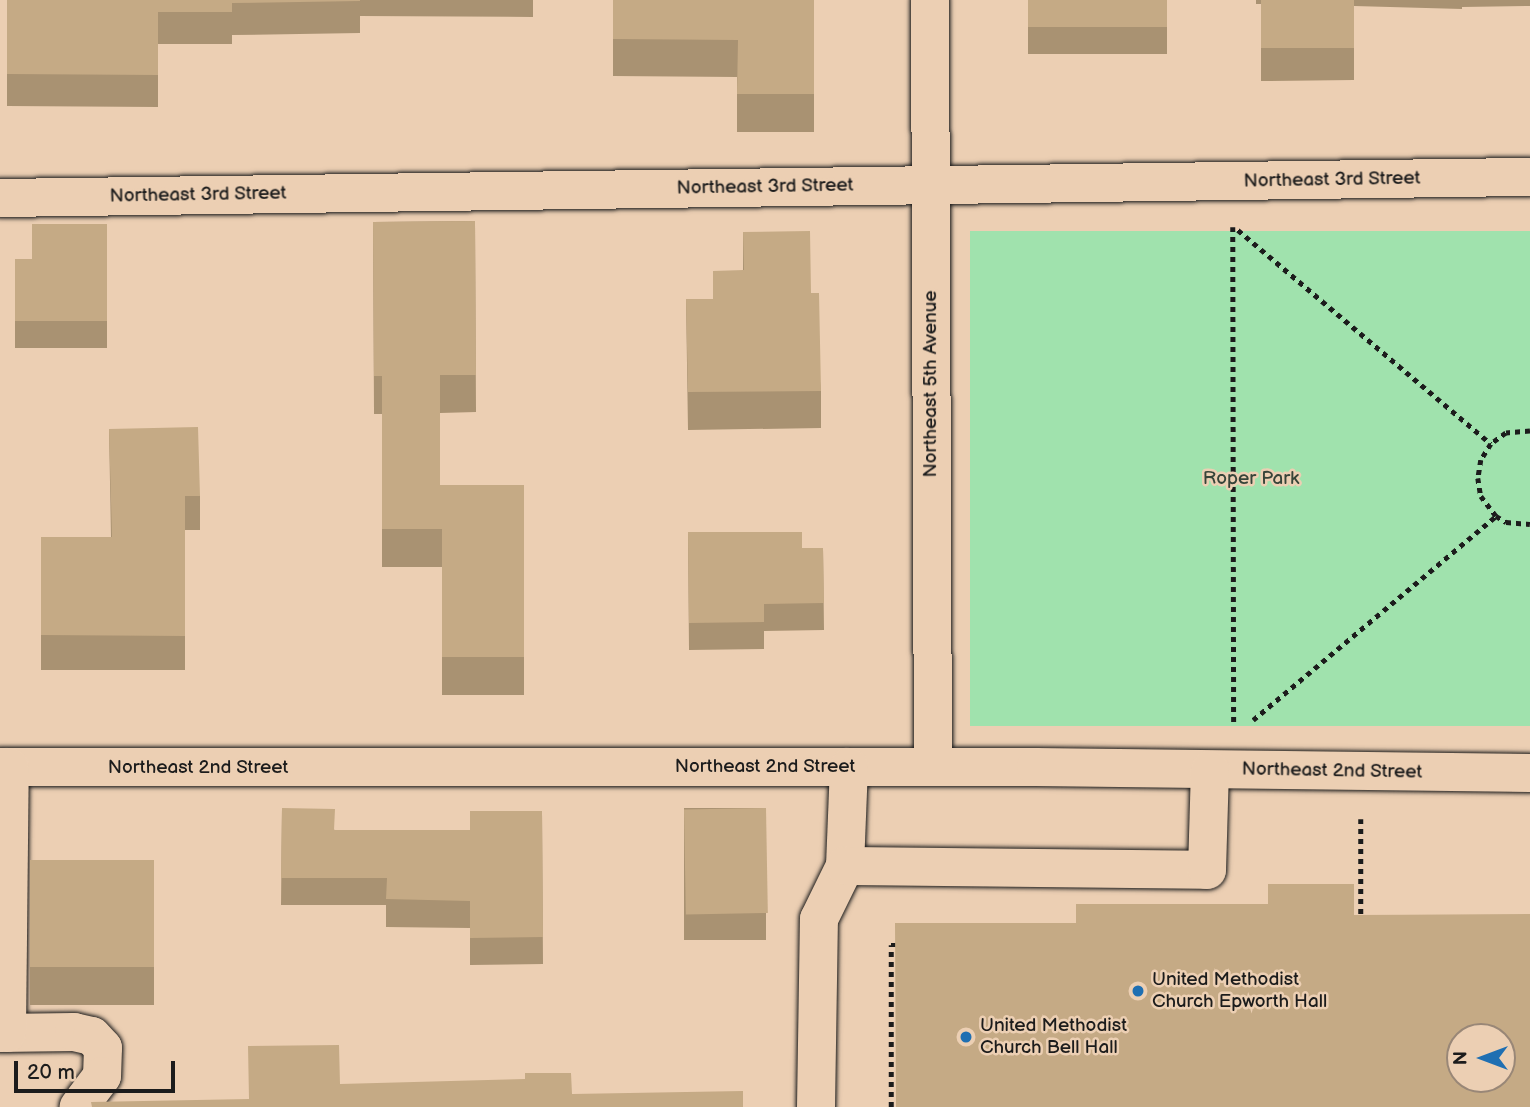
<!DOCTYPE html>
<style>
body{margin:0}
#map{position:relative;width:1530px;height:1107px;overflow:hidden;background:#eccfb3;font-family:"Balsamiq Sans",sans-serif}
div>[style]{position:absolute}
.green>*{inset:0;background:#a0e2ad;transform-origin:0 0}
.path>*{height:4.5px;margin-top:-2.25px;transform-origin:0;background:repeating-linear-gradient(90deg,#1c1c1c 0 5px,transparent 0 10px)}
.roads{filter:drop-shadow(0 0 2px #1c1c1c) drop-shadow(0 0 2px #1c1c1c)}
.minor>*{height:38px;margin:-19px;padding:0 19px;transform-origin:19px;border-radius:19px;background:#eccfb3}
.wall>*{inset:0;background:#a99272;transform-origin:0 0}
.building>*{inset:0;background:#c5aa85;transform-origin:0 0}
.dots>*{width:19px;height:19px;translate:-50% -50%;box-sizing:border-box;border:4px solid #eccfb3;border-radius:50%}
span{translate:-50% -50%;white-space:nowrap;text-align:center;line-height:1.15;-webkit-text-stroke:5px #eccfb3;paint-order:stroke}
.street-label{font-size:19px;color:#1c1c1c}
.park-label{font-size:19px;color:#364439}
.poi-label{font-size:19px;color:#1c1c1c}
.left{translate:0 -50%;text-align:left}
.north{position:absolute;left:1446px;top:1023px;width:70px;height:70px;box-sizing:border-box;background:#eccfb3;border:2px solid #998777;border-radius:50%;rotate:270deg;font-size:19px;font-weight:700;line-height:28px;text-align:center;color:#1c1c1c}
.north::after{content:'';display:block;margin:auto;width:24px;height:32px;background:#1f6fb2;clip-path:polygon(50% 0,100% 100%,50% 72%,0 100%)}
.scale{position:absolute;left:14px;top:1061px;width:161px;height:32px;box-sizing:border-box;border:4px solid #1c1c1c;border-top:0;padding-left:9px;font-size:21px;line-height:24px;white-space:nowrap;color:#1c1c1c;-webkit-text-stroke:5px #eccfb3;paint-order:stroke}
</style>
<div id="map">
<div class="green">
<div style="left:1530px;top:231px;width:495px;height:560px;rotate:90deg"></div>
</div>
<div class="path">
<div style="left:1233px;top:227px;width:495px;rotate:89.9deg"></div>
<div style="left:1238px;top:230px;width:331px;rotate:40.2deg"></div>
<div style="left:1530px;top:431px;width:24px;rotate:175deg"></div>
<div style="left:1506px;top:433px;width:19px;rotate:144deg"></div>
<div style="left:1491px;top:444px;width:19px;rotate:122deg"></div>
<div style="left:1481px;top:460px;width:18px;rotate:99deg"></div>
<div style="left:1478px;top:478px;width:18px;rotate:81deg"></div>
<div style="left:1481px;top:496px;width:25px;rotate:53deg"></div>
<div style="left:1496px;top:516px;width:12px;rotate:31deg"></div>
<div style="left:1506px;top:522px;width:24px;rotate:5deg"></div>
<div style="left:1253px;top:720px;width:317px;rotate:-40deg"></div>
<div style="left:1361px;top:819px;width:100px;rotate:90deg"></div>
<div style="left:891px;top:1107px;width:162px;rotate:-90deg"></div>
<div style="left:891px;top:945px;width:9px"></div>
</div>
<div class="roads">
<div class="minor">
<div style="left:930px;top:0;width:767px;rotate:89.78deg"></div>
<div style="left:0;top:198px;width:1530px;rotate:-0.79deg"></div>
<div style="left:0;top:767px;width:1036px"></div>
<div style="left:1036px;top:767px;width:494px;rotate:0.7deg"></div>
<div style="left:845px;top:866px;width:99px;rotate:-87.7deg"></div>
<div style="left:0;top:1033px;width:74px;rotate:-0.8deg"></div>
<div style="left:74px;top:1032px;width:18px;rotate:13deg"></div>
<div style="left:92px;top:1036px;width:16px;rotate:47deg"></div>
<div style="left:103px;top:1048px;width:28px;rotate:92deg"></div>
<div style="left:102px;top:1076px;width:39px;rotate:127deg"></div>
<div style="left:7px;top:1033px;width:266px;rotate:-89.4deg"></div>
<div style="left:816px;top:1107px;width:188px;rotate:-89.1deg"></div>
<div style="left:819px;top:919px;width:59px;rotate:-63.9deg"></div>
<div style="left:845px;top:866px;width:362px;rotate:0.6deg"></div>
<div style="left:1207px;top:870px;width:100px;rotate:-88.3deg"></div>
</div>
</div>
<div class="wall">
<div style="clip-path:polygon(7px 0,533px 0,533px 17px,360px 16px,360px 33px,232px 35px,232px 44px,158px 44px,158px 107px,7px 106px)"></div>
<div style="clip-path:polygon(613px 0,814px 0,814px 132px,737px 132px,737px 77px,613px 76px)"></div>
<div style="left:1028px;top:0;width:139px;height:54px"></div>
<div style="clip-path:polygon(1256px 0,1530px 0,1530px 6px,1462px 7px,1462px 9px,1354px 6px,1354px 80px,1261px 81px,1261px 4px,1256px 4px)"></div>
<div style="clip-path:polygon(475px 221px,476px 412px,440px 413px,440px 485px,524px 485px,524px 695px,442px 695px,442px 567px,382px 567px,382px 414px,374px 414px,373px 222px)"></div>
<div style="clip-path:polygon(107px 224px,107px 348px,15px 348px,15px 259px,32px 259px)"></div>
<div style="clip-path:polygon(743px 232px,811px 293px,821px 391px,821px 428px,688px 430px,686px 299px,713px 299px,743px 270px)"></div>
<div style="clip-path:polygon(109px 429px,200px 496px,200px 530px,185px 530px,185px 670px,41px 670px,41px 537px,111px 537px)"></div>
<div style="clip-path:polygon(688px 532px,802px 548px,823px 548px,824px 630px,764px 631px,764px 649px,689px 650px)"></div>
<div style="clip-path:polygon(282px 808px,335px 830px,470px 830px,542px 811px,543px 964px,470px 965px,470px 928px,386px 927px,386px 905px,281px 905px)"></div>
<div style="left:766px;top:808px;width:132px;height:82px;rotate:90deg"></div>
<div style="left:30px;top:860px;width:124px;height:145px"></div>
</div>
<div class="building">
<div style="clip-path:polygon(7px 0,360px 0,360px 1px,232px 3px,232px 12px,158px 12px,158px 75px,7px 74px)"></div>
<div style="clip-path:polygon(613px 0,814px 0,814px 94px,737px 94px,738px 40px,613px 39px)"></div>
<div style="left:1028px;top:0;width:139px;height:27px"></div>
<div style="left:1261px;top:0;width:93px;height:48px"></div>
<div style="clip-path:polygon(475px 221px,476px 375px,440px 375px,440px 485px,524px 485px,524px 657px,442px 657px,442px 529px,382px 529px,382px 376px,374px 376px,373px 222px)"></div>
<div style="clip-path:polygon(32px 224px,107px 224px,107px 321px,15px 321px,15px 259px,32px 259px)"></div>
<div style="clip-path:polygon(810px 231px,811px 293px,819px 293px,821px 391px,688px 392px,686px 299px,713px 299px,713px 271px,744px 270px,743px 232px)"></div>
<div style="clip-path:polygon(198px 427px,200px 496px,185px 496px,185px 636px,41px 635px,41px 537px,112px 537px,109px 429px)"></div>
<div style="clip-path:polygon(688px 532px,802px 532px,802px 548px,823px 548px,824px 603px,764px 604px,764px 622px,689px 623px)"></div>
<div style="clip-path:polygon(282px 808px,335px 809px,334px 830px,470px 830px,470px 811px,542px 811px,543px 937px,470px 938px,470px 901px,386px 899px,387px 878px,281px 878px)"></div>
<div style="left:766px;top:808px;width:105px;height:82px;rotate:89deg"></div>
<div style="left:30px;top:860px;width:124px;height:107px"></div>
<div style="clip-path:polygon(evenodd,1268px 884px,1354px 884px,1354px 915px,1530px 914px,1530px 1107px,896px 1107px,895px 923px,1076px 923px,1076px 904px,1268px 904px,1268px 884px,1460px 1037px,1502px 1037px,1502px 1079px,1460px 1079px,1460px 1037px)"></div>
<div style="clip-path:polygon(339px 1045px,340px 1084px,525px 1079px,525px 1073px,571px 1073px,572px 1094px,743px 1091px,743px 1107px,92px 1107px,91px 1102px,249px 1099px,248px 1046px)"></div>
</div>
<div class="dots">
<div style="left:1138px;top:991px;background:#1f6fb2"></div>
<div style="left:966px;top:1037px;background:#1f6fb2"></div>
</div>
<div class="street-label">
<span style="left:1332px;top:180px;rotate:-1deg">Northeast 3rd Street</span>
<span style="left:765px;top:187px;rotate:-1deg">Northeast 3rd Street</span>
<span style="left:198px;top:195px;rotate:-1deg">Northeast 3rd Street</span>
<span style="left:931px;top:384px;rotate:-90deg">Northeast 5th Avenue</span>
<span style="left:765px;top:767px">Northeast 2nd Street</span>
<span style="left:198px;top:768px">Northeast 2nd Street</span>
<span style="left:1332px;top:771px;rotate:1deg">Northeast 2nd Street</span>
</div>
<div class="park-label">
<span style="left:1251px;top:479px">Roper Park</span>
</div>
<div class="poi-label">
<span class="left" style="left:1152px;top:991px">United Methodist<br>Church Epworth Hall</span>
<span class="left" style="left:980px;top:1037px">United Methodist<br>Church Bell Hall</span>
</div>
<div class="north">N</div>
<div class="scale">20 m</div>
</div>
